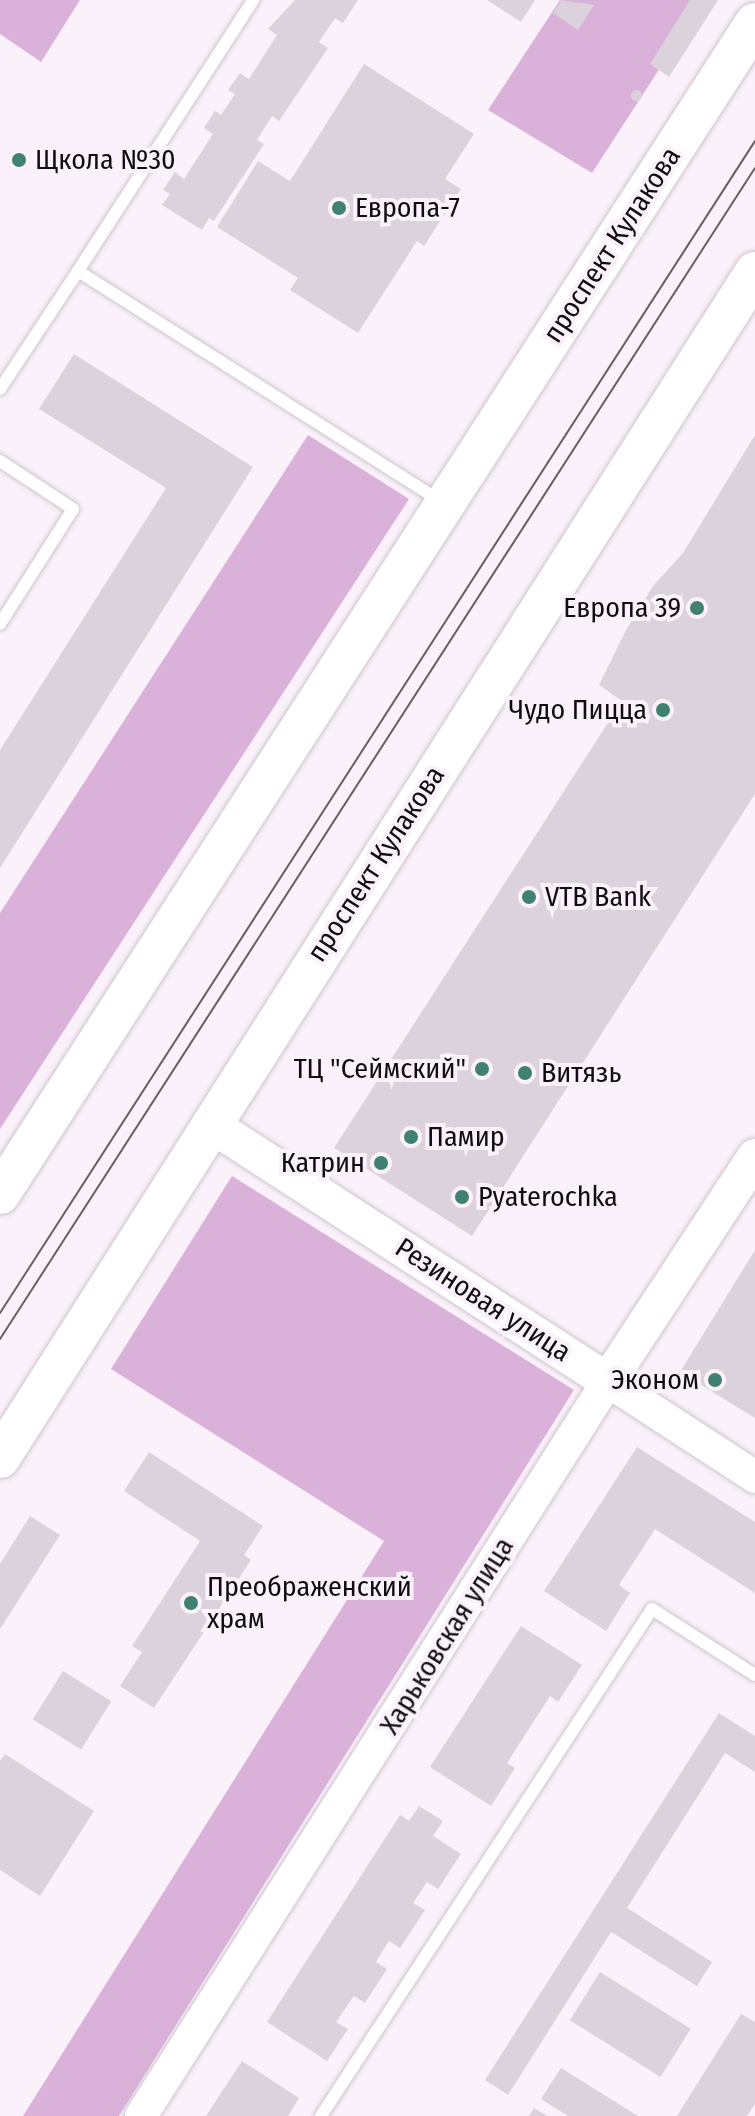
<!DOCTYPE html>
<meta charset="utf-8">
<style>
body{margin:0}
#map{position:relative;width:755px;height:2116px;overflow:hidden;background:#faf1fa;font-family:"Fira Sans Condensed",sans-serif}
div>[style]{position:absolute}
.green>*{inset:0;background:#d9b1d9}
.building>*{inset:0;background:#dcd2dc;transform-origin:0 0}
.round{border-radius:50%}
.roads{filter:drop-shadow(0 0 2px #cec5ce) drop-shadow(0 0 2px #cec5ce)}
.service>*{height:12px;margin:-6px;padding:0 6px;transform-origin:6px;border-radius:6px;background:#fff}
.tertiary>*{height:32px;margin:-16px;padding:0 16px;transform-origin:16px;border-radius:16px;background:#fff}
.secondary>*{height:36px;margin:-18px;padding:0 18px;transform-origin:18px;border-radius:18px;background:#fff}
.primary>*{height:40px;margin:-20px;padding:0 20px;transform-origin:20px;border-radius:20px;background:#fff}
.tram>*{height:2px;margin:-1px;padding:0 1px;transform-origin:1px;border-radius:1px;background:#656065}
.dots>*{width:22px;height:22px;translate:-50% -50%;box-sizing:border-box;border:4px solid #faf1fa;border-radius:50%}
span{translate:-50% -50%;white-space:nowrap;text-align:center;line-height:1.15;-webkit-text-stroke:8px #faf1fa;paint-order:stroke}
.poi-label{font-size:28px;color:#100d10}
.left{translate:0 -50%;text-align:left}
.right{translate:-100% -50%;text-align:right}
.street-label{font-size:28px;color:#100d10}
</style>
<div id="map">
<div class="green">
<div style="clip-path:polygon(0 0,80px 0,41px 62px,0 34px)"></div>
<div style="clip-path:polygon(560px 0,704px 0,592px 173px,488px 110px)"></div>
<div style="clip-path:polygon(308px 435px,409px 499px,0 1129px,0 913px)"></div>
<div style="clip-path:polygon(232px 1176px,574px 1390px,119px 2116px,23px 2116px,384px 1541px,111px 1369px)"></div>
</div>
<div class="building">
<div style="clip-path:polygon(295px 0,358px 0,343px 23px,335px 18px,319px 42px,328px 48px,279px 121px,272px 116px,257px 140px,264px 144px,214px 221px,209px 218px,202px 230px,162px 205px,170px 194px,163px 190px,175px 172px,184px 179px,213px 134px,204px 128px,215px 111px,221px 115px,235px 94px,228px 90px,240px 73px,249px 79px,277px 35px,268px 29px)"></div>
<div style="clip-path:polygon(487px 0,535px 0,521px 22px)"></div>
<div style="clip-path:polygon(561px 0,594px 5px,578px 30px,553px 13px)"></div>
<div style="clip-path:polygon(690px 0,718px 0,669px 77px,650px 64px)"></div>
<div style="clip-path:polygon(364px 64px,474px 134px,445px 179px,461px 189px,424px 246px,417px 241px,358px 333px,290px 290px,298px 278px,217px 227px,258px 161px,290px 181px)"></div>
<div class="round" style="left:630.5px;top:89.5px;width:11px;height:11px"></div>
<div style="clip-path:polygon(74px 354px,253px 467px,0 868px,0 750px,166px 488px,39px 409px)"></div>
<div style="clip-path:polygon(755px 435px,755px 794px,472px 1236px,334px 1148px,622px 701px,599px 685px,626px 630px,653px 586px,683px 553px)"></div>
<div style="clip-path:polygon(755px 1250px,755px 1418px,680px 1372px)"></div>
<div style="clip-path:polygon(637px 1447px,755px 1522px,755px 1593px,655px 1529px,619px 1585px,630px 1593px,606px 1631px,544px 1591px)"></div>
<div style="clip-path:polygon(149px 1452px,263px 1526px,244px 1555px,251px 1560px,154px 1708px,120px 1686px,142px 1652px,132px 1646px,200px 1541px,124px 1491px)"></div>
<div style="clip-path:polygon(30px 1516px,60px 1535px,0 1629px,0 1564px)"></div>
<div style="clip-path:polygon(521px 1626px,582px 1665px,558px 1702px,550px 1696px,507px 1763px,515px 1768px,491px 1806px,430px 1767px)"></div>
<div style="left:63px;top:1671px;width:57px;height:57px;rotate:32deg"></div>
<div style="clip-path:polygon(719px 1713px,755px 1736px,755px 1772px,725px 1753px,627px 1908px,712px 1962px,697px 1986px,611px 1932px,508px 2095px,485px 2080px)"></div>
<div style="clip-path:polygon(5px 1754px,94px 1811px,40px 1896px,0 1870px,0 1761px)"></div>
<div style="clip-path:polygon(419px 1806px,443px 1821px,433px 1836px,461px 1854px,438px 1889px,427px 1882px,413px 1903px,425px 1910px,400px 1948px,389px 1941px,382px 1952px,376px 1962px,387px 1969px,365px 2003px,354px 1996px,336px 2022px,348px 2029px,327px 2061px,267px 2022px,400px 1815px,409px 1821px)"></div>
<div style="left:600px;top:1972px;width:107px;height:57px;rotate:32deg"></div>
<div style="clip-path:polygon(741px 2014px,755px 2022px,755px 2104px,747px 2116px,677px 2116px)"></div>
<div style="clip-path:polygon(242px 2061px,299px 2098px,288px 2116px,206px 2116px)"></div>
<div style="clip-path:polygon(561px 2068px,638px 2116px,568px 2116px,541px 2099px)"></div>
<div style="clip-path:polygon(534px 2108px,547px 2116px,529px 2116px)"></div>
</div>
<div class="roads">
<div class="service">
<div style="left:78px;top:271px;width:323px;rotate:-57.1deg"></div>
<div style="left:0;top:389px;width:141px;rotate:-56.5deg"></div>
<div style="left:78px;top:271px;width:431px;rotate:32.4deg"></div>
<div style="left:0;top:461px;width:87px;rotate:33.3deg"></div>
<div style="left:73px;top:509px;width:136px;rotate:122.4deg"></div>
<div style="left:321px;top:2116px;width:605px;rotate:-56.86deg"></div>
<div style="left:652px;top:1609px;width:122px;rotate:32.7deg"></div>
</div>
<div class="tertiary">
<div style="left:141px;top:2116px;width:871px;rotate:-57.57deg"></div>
<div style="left:608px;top:1381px;width:176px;rotate:33.1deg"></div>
</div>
<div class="secondary">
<div style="left:210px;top:1124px;width:474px;rotate:32.9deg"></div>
<div style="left:608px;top:1381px;width:268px;rotate:-56.7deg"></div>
</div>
<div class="primary">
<div style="left:0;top:1194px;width:1393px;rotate:-57.19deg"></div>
<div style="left:0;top:1458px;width:1406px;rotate:-57.52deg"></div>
</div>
</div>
<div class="tram">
<div style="left:0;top:1313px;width:1394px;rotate:-57.21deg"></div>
<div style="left:0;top:1339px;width:1393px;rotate:-57.19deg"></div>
</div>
<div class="dots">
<div style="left:19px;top:160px;background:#408172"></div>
<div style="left:339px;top:208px;background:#408172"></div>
<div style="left:697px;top:608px;background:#408172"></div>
<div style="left:663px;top:710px;background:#408172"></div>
<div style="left:529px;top:897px;background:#408172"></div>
<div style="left:482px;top:1069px;background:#408172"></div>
<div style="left:525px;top:1073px;background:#408172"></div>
<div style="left:411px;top:1137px;background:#408172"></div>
<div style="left:381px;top:1163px;background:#408172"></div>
<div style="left:462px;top:1197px;background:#408172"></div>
<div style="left:715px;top:1380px;background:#408172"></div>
<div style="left:191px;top:1603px;background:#408172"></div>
</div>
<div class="poi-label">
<span class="left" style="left:35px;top:160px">Щкола №30</span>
<span class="left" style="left:355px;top:208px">Европа-7</span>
<span class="right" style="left:681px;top:608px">Европа 39</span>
<span class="right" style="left:647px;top:710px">Чудо Пицца</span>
<span class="left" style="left:545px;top:897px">VTB Bank</span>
<span class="right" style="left:466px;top:1069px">ТЦ "Сеймский"</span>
<span class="left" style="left:541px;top:1073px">Витязь</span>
<span class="left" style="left:427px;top:1137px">Памир</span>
<span class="right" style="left:365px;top:1163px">Катрин</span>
<span class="left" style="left:478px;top:1197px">Pyaterochka</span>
<span class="right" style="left:699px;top:1380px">Эконом</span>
<span class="left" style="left:207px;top:1603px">Преображенский<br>храм</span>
</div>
<div class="street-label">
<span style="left:612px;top:245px;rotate:-57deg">проспект Кулакова</span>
<span style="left:376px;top:864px;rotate:-57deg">проспект Кулакова</span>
<span style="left:483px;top:1300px;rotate:33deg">Резиновая улица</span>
<span style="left:447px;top:1636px;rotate:-58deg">Харьковская улица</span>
</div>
</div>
